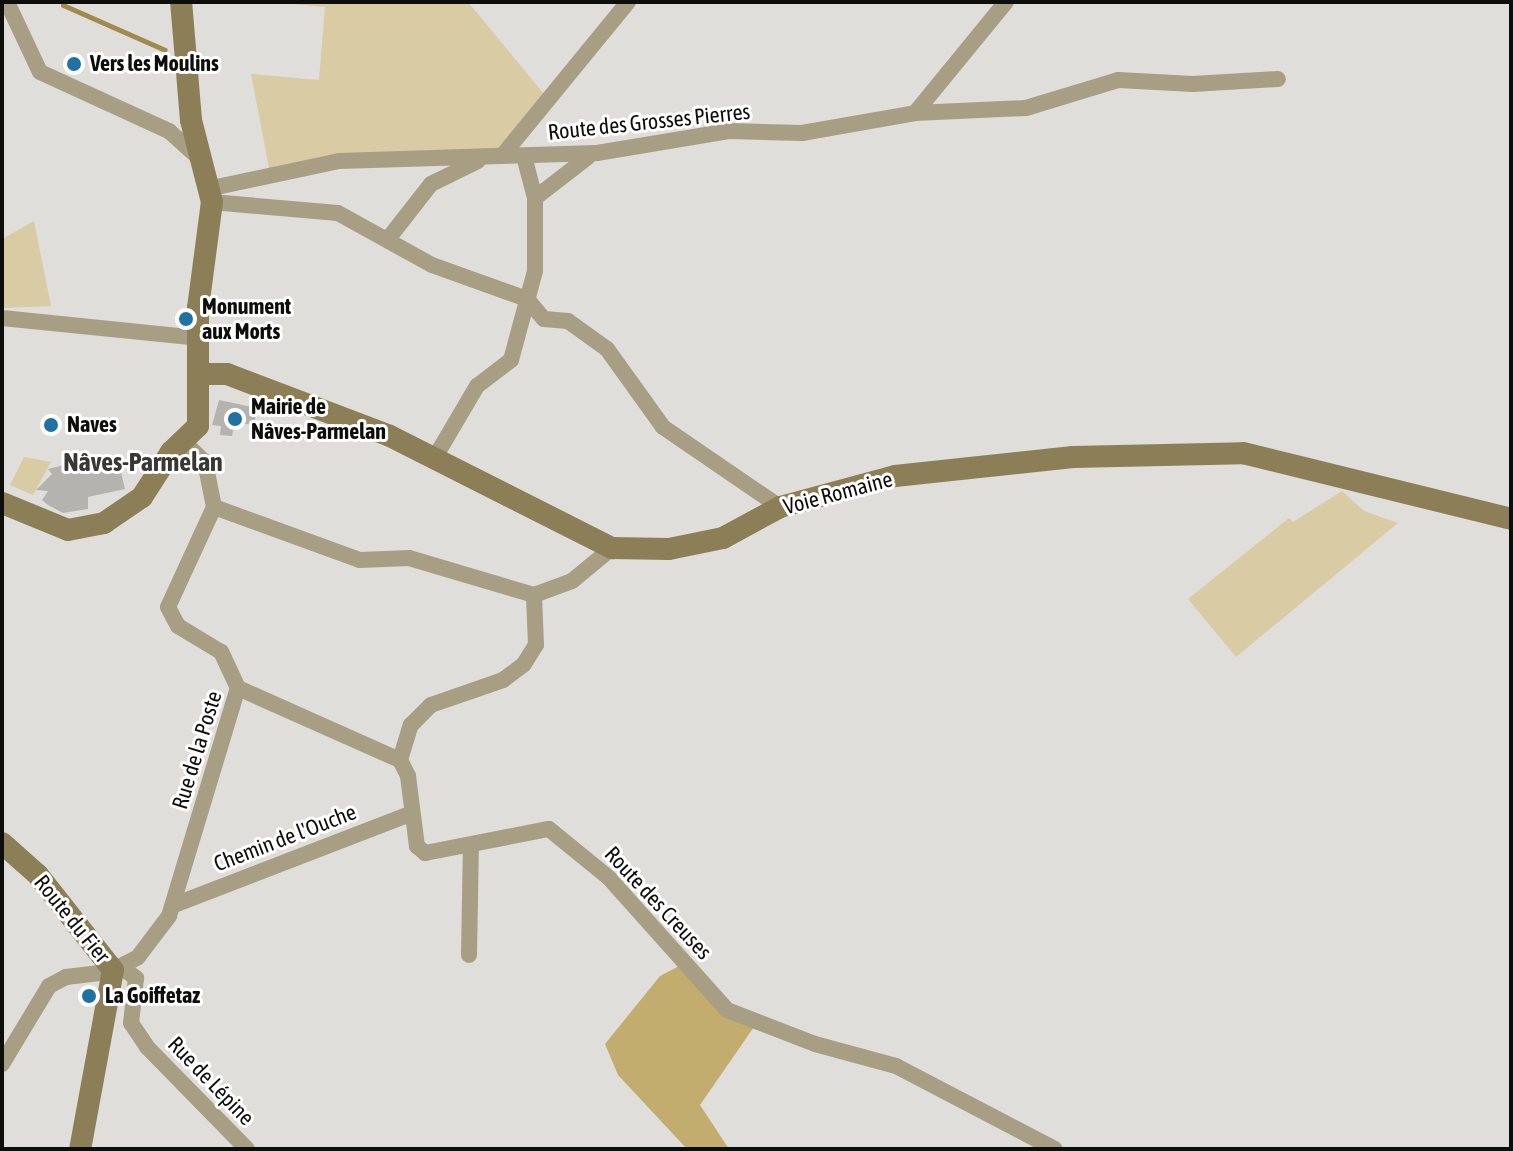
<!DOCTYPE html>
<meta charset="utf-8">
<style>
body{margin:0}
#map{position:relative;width:1513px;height:1151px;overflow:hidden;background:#e0deda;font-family:"Asap Condensed",sans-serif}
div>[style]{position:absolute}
.green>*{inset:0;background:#d9cba3}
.forest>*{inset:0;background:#c2ad6f}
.stream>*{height:5px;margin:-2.5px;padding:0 2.5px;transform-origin:2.5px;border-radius:2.5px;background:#a08b4e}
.building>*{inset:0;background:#b4b3ae}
.street>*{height:16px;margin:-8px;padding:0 8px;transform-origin:8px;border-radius:8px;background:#a79e84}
.secondary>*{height:22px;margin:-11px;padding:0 11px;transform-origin:11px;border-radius:11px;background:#8c7f58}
.dots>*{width:22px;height:22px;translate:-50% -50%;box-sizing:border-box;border:4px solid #fff;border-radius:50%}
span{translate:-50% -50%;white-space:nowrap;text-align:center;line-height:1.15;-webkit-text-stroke:6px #fff;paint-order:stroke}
.poi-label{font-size:22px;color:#0d0d0b;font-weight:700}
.left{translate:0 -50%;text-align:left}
.street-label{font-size:22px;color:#0d0d0b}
.quarter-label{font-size:26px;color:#383733;font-weight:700}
.frame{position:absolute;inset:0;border:4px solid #0d0d0b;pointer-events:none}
</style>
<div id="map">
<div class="green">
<div style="clip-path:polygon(271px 2px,468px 2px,549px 100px,496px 151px,270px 173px,251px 74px,319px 80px,325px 7px)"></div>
<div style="clip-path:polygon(34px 221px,51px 306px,2px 308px,2px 239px)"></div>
<div style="clip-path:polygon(24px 457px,51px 462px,33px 495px,10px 485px)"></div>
<div style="clip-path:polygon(1342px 491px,1364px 511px,1398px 523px,1236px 657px,1188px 599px,1289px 518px,1293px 522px)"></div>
</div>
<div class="forest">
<div style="clip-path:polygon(685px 963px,727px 1010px,756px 1024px,700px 1105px,729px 1149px,687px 1149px,618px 1075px,605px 1044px,660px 976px)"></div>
</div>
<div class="stream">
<div style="left:63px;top:5px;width:111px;rotate:23.8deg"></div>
</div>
<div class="building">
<div style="clip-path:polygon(219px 400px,257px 408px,254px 425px,235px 423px,232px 436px,220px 435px,221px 426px,212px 425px)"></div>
<div style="clip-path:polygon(76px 462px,81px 474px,119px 464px,125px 489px,88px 497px,88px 509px,63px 513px,48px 505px,42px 500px,48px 491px,36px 490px,52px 474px,48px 469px)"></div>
</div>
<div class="street">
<div style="left:7px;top:2px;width:77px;rotate:64.8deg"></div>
<div style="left:40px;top:72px;width:142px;rotate:24.6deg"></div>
<div style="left:169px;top:131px;width:39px;rotate:42deg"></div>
<div style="left:915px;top:113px;width:144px;rotate:-50.7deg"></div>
<div style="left:502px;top:156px;width:199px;rotate:-50.7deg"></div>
<div style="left:212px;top:188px;width:130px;rotate:-12deg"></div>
<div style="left:339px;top:161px;width:258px;rotate:-1.8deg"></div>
<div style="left:597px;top:153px;width:135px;rotate:-9.4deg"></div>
<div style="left:730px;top:131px;width:72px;rotate:1.6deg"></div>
<div style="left:802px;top:133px;width:115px;rotate:-10deg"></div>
<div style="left:915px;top:113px;width:111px;rotate:-2.6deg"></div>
<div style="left:1026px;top:108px;width:96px;rotate:-16.9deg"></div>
<div style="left:1118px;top:80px;width:75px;rotate:3.1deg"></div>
<div style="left:1193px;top:84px;width:85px;rotate:-3.4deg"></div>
<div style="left:535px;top:198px;width:67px;rotate:-37.7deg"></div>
<div style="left:212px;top:202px;width:126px;rotate:5deg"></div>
<div style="left:338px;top:213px;width:107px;rotate:29deg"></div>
<div style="left:432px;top:265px;width:101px;rotate:19.7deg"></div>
<div style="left:527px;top:299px;width:26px;rotate:50deg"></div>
<div style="left:544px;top:319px;width:24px;rotate:5deg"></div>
<div style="left:568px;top:321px;width:48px;rotate:35.7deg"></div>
<div style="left:607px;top:349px;width:96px;rotate:54.3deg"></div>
<div style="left:663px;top:427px;width:142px;rotate:34.4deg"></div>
<div style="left:388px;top:239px;width:70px;rotate:-52deg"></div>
<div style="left:431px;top:184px;width:52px;rotate:-26.1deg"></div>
<div style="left:2px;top:318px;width:197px;rotate:5.8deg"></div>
<div style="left:184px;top:442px;width:29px;rotate:44deg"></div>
<div style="left:205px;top:462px;width:46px;rotate:78.7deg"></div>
<div style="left:434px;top:459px;width:85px;rotate:-59.5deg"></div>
<div style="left:477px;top:386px;width:43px;rotate:-37.4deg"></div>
<div style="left:511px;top:360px;width:92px;rotate:-74.9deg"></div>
<div style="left:535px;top:271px;width:73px;rotate:-90deg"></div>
<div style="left:535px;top:198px;width:43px;rotate:-104.7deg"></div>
<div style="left:214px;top:507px;width:155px;rotate:20deg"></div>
<div style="left:360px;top:560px;width:49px;rotate:-2.3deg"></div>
<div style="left:409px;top:558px;width:130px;rotate:16.5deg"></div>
<div style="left:534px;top:595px;width:40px;rotate:-20.2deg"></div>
<div style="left:572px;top:581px;width:52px;rotate:-39.5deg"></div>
<div style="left:238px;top:688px;width:177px;rotate:24deg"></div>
<div style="left:400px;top:760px;width:18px;rotate:63deg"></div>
<div style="left:408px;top:776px;width:71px;rotate:82.7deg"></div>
<div style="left:417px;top:846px;width:11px;rotate:41deg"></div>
<div style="left:425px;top:853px;width:126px;rotate:-11deg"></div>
<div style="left:549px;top:829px;width:77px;rotate:39.2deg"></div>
<div style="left:609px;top:878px;width:177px;rotate:48.2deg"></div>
<div style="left:727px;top:1010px;width:94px;rotate:21.1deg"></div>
<div style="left:815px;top:1044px;width:84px;rotate:15.2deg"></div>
<div style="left:896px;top:1066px;width:179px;rotate:27.6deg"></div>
<div style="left:400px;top:760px;width:37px;rotate:-73deg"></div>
<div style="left:411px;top:725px;width:28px;rotate:-45deg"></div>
<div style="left:431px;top:705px;width:76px;rotate:-19.1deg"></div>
<div style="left:503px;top:680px;width:26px;rotate:-37deg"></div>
<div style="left:524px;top:664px;width:22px;rotate:-58deg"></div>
<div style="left:536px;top:645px;width:50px;rotate:-92.3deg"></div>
<div style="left:174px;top:905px;width:255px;rotate:-21.1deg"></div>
<div style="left:469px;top:955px;width:110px;rotate:-89deg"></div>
<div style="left:113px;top:970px;width:28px;rotate:-27deg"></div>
<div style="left:138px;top:957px;width:51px;rotate:-52.9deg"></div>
<div style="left:169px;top:916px;width:238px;rotate:-73.2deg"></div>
<div style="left:238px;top:688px;width:40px;rotate:-115deg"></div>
<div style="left:221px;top:652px;width:50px;rotate:-148.8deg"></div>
<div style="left:178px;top:626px;width:21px;rotate:-118deg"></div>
<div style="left:168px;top:607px;width:110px;rotate:-65.3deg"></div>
<div style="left:2px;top:1064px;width:91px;rotate:-58.9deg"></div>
<div style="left:49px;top:986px;width:19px;rotate:-28deg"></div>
<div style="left:66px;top:977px;width:59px;rotate:-6.8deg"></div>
<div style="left:125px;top:970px;width:14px;rotate:36deg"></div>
<div style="left:136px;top:978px;width:45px;rotate:96.3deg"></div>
<div style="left:131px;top:1023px;width:29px;rotate:56deg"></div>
<div style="left:147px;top:1047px;width:143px;rotate:45.6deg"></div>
</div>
<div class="secondary">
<div style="left:202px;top:374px;width:25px"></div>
<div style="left:227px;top:374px;width:174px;rotate:20.8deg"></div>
<div style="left:390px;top:436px;width:249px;rotate:26.8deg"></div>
<div style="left:612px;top:548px;width:57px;rotate:1deg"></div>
<div style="left:669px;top:549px;width:55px;rotate:-11.5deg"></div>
<div style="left:723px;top:538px;width:65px;rotate:-28.5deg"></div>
<div style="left:780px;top:507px;width:119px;rotate:-15.1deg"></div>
<div style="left:895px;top:476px;width:179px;rotate:-6.1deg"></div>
<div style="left:1073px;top:457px;width:170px;rotate:-1.3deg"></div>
<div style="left:1243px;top:453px;width:276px;rotate:13.8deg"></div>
<div style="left:2px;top:503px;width:71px;rotate:22.2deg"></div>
<div style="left:68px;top:530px;width:37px;rotate:-11deg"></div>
<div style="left:104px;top:523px;width:46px;rotate:-34.4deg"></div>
<div style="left:142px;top:497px;width:54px;rotate:-57.2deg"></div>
<div style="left:171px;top:452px;width:37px;rotate:-44deg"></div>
<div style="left:198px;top:426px;width:118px;rotate:-90deg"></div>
<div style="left:198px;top:308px;width:107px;rotate:-82.5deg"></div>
<div style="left:212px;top:202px;width:85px;rotate:-104.4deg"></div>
<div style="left:191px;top:120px;width:118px;rotate:-94.8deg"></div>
<div style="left:2px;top:843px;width:48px;rotate:41.6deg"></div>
<div style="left:38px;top:875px;width:121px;rotate:51.7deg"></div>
<div style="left:113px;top:970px;width:182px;rotate:100.4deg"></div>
</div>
<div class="dots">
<div style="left:74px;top:64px;background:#2171a3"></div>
<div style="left:186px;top:319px;background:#2171a3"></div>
<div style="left:235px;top:419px;background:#2171a3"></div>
<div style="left:51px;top:425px;background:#2171a3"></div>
<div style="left:89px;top:996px;background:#2171a3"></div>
</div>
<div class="poi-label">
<span class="left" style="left:90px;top:64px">Vers les Moulins</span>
<span class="left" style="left:202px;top:319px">Monument<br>aux Morts</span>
<span class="left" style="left:251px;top:419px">Mairie de<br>Nâves-Parmelan</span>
<span class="left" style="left:67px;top:425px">Naves</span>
<span class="left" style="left:105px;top:996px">La Goiffetaz</span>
</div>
<div class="street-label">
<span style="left:649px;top:122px;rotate:-6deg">Route des Grosses Pierres</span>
<span style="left:838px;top:493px;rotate:-15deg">Voie Romaine</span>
<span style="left:197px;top:750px;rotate:-73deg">Rue de la Poste</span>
<span style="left:285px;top:838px;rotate:-21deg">Chemin de l'Ouche</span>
<span style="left:658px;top:903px;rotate:47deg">Route des Creuses</span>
<span style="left:72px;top:919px;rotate:51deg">Route du Fier</span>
<span style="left:211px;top:1081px;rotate:46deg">Rue de Lépine</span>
</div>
<div class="quarter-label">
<span style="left:143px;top:463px">Nâves-Parmelan</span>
</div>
<div class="frame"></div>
</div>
